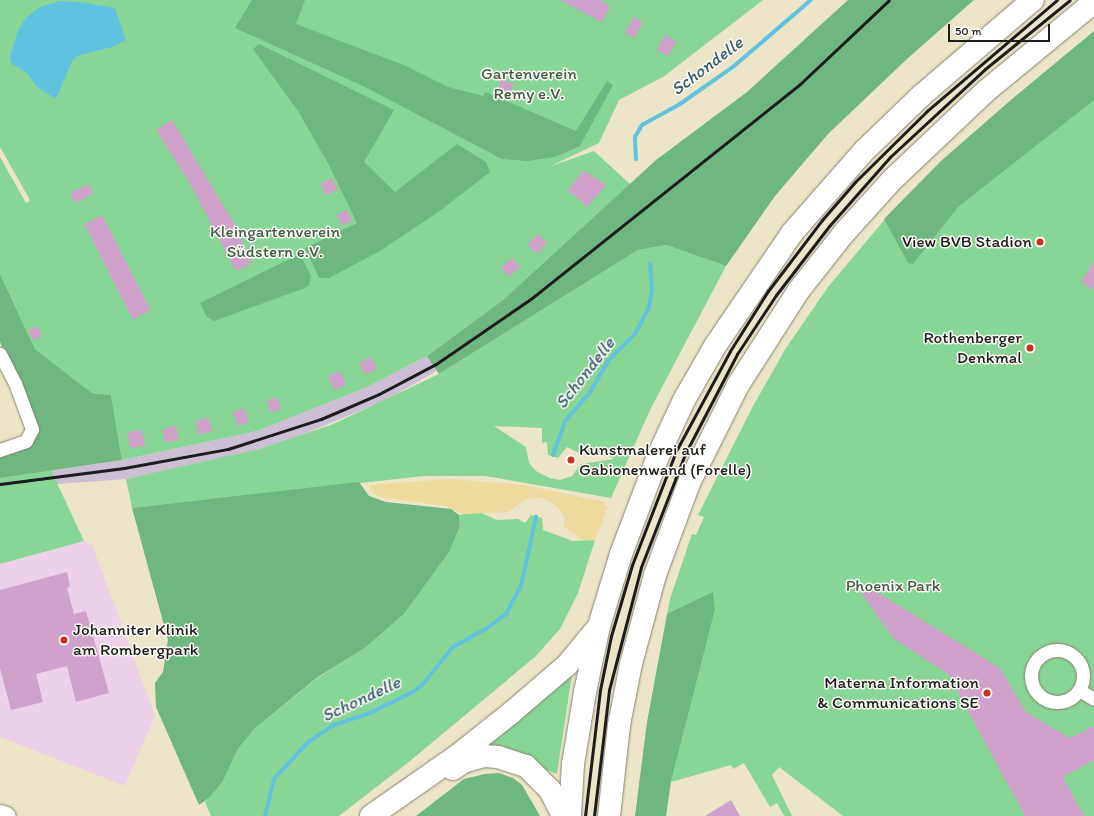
<!DOCTYPE html>
<meta charset="utf-8">
<style>
body{margin:0}
#map{position:relative;width:1094px;height:816px;overflow:hidden;background:#ede5c7;font-family:Itim,sans-serif}
div>[style]{position:absolute}
.built>*{inset:0;background:#edd1e9}
.industrial>*{inset:0;background:#ccbfd4}
.green>*{inset:0;background:#88d695}
.forest>*{inset:0;background:#6eb77e}
.sand>*{inset:0;background:#eeda9e}
.water>*{inset:0;background:#61c2df}
.stream>*{height:4px;margin:-2px;padding:0 2px;transform-origin:2px;border-radius:2px;background:#61c2df}
.building>*{inset:0;background:#d0a2cb;transform-origin:0 0}
.roads{filter:drop-shadow(0 0 1px #848072) drop-shadow(0 0 1px #848072)}
.minor>*{height:13px;margin:-6.5px;padding:0 6.5px;transform-origin:6.5px;border-radius:6.5px;background:#fff}
.minor>.ring{margin:-6.5px;padding:0;box-sizing:content-box;background:none;border:13px solid #fff;border-radius:50%}
.secondary>*{height:19px;margin:-9.5px;padding:0 9.5px;transform-origin:9.5px;border-radius:9.5px;background:#fff}
.trunk>*{height:22px;margin:-11px;padding:0 11px;transform-origin:11px;border-radius:11px;background:#fff}
.rail>*{height:3px;margin:-1.5px;padding:0 1.5px;transform-origin:1.5px;border-radius:1.5px;background:#1c1c1c}
.dots>*{width:11px;height:11px;translate:-50% -50%;box-sizing:border-box;border:2px solid #fdfcf7;border-radius:50%}
span{translate:-50% -50%;white-space:nowrap;text-align:center;line-height:1.15;-webkit-text-stroke:3px #fdfcf7;paint-order:stroke}
.park-label{font-size:17px;color:#425d46}
.poi-label{font-size:17px;color:#1c1c1c}
.right{translate:-100% -50%;text-align:right}
.left{translate:0 -50%;text-align:left}
.water-label{font-size:18px;color:#385e6a;font-style:italic}
.scale{position:absolute;left:948px;top:24px;width:102px;height:18px;box-sizing:border-box;border:2px solid #1c1c1c;border-top:0;padding-left:5px;font-size:12px;line-height:14px;white-space:nowrap;color:#1c1c1c;-webkit-text-stroke:3px #fdfcf7;paint-order:stroke}
</style>
<div id="map">
<div class="built">
<div style="clip-path:polygon(84px 541px,92px 544px,155px 716px,125px 786px,0 737px,0 564px)"></div>
</div>
<div class="industrial">
<div style="clip-path:polygon(494px 318px,454px 361px,386px 400px,290px 440px,231px 457px,126px 479px,17px 487px,0 478px,122px 460px,257px 431px,365px 388px,427px 356px)"></div>
</div>
<div class="green">
<div style="clip-path:polygon(0 0,763px 0,663px 77px,619px 100px,599px 143px,551px 166px,594px 151px,630px 184px,503px 300px,427px 356px,365px 388px,257px 431px,122px 460px,111px 395px,92px 393px,35px 349px,0 274px,0 157px,26px 203px,30px 200px,0 147px)"></div>
<div style="clip-path:polygon(1094px 68px,1094px 816px,843px 816px,779px 767px,772px 775px,792px 816px,784px 816px,777px 803px,770px 807px,744px 763px,733px 769px,731px 765px,671px 782px,701px 663px,667px 614px,670px 599px,692px 534px,696px 535px,704px 517px,698px 515px,753px 406px,786px 348px,828px 287px,886px 218px)"></div>
<div style="clip-path:polygon(evenodd,666px 245px,726px 266px,650px 410px,611px 498px,485px 476px,424px 476px,132px 508px,126px 479px,259px 449px,331px 425px,439px 374px,638px 250px,666px 245px,494px 426px,542px 428px,542px 443px,547px 442px,548px 455px,558px 458px,567px 447px,579px 453px,608px 456px,614px 459px,581px 464px,572px 476px,560px 480px,550px 478px,536px 471px,529px 463px,526px 447px,494px 426px)"></div>
<div style="clip-path:polygon(51px 470px,84px 541px,0 564px,0 478px)"></div>
<div style="clip-path:polygon(479px 512px,497px 520px,518px 519px,525px 523px,531px 515px,542px 518px,543px 530px,573px 541px,595px 540px,578px 593px,560px 629px,536px 656px,410px 761px,339px 816px,211px 816px,205px 802px,223px 781px,238px 749px,254px 729px,319px 677px,365px 648px,404px 614px,450px 551px,460px 526px,459px 515px)"></div>
<div style="clip-path:polygon(573px 668px,557px 774px,479px 744px)"></div>
</div>
<div class="forest">
<div style="clip-path:polygon(252px 0,305px 0,296px 24px,406px 66px,448px 87px,483px 96px,485px 92px,576px 131px,607px 81px,613px 85px,580px 146px,555px 157px,528px 161px,502px 159px,365px 87px,235px 28px)"></div>
<div style="clip-path:polygon(848px 0,974px 0,908px 58px,828px 134px,775px 196px,726px 266px,666px 245px,638px 250px,439px 374px,427px 356px,503px 300px,656px 160px,747px 92px)"></div>
<div style="clip-path:polygon(1094px 31px,1094px 100px,958px 207px,913px 264px,908px 263px,884px 219px,941px 161px,1012px 99px)"></div>
<div style="clip-path:polygon(259px 44px,394px 110px,364px 162px,395px 192px,457px 144px,486px 162px,490px 172px,437px 213px,380px 251px,329px 278px,319px 278px,305px 248px,357px 223px,328px 163px,298px 111px,253px 49px)"></div>
<div style="clip-path:polygon(300px 254px,311px 276px,309px 285px,305px 288px,214px 321px,207px 317px,200px 303px)"></div>
<div style="clip-path:polygon(0 274px,35px 349px,92px 393px,111px 395px,122px 460px,0 478px,0 456px,28px 446px,37px 431px,0 342px)"></div>
<div style="clip-path:polygon(359px 482px,369px 496px,386px 502px,451px 509px,459px 515px,460px 526px,450px 551px,404px 614px,365px 648px,318px 677px,254px 729px,238px 749px,223px 781px,209px 798px,199px 805px,156px 707px,155px 683px,163px 672px,168px 640px,132px 508px)"></div>
<div style="clip-path:polygon(713px 592px,715px 609px,671px 782px,666px 816px,635px 816px,647px 722px,667px 614px)"></div>
<div style="clip-path:polygon(499px 773px,513px 778px,522px 785px,540px 816px,416px 816px,464px 779px,485px 774px)"></div>
</div>
<div class="sand">
<div style="clip-path:polygon(450px 479px,523px 485px,606px 502px,605px 506px,608px 507px,595px 540px,583px 540px,563px 526px,565px 520px,558px 507px,541px 497px,527px 499px,508px 512px,463px 514px,445px 506px,379px 497px,370px 490px,369px 485px)"></div>
</div>
<div class="water">
<div style="clip-path:polygon(60px 1px,80px 2px,115px 8px,126px 40px,112px 47px,77px 56px,72px 61px,56px 99px,38px 88px,27px 73px,11px 63px,10px 56px,18px 30px,26px 18px,40px 7px)"></div>
</div>
<div class="stream">
<div style="left:636px;top:159px;width:22px;rotate:-93deg"></div>
<div style="left:635px;top:137px;width:14px;rotate:-60deg"></div>
<div style="left:642px;top:125px;width:43px;rotate:-28.9deg"></div>
<div style="left:680px;top:104px;width:66px;rotate:-35.1deg"></div>
<div style="left:734px;top:66px;width:101px;rotate:-40.6deg"></div>
<div style="left:553px;top:455px;width:37px;rotate:-70deg"></div>
<div style="left:566px;top:420px;width:35px;rotate:-49deg"></div>
<div style="left:589px;top:394px;width:39px;rotate:-60deg"></div>
<div style="left:609px;top:360px;width:37px;rotate:-45deg"></div>
<div style="left:635px;top:334px;width:30px;rotate:-62deg"></div>
<div style="left:649px;top:308px;width:18px;rotate:-81deg"></div>
<div style="left:652px;top:290px;width:26px;rotate:-94deg"></div>
<div style="left:265px;top:816px;width:38px;rotate:-76deg"></div>
<div style="left:274px;top:779px;width:49px;rotate:-47.5deg"></div>
<div style="left:307px;top:743px;width:32px;rotate:-34deg"></div>
<div style="left:334px;top:725px;width:36px;rotate:-18deg"></div>
<div style="left:368px;top:714px;width:50px;rotate:-26.1deg"></div>
<div style="left:413px;top:692px;width:13px;rotate:-39deg"></div>
<div style="left:423px;top:684px;width:48px;rotate:-51deg"></div>
<div style="left:453px;top:647px;width:39px;rotate:-29deg"></div>
<div style="left:487px;top:628px;width:24px;rotate:-36deg"></div>
<div style="left:506px;top:614px;width:32px;rotate:-62deg"></div>
<div style="left:521px;top:586px;width:71px;rotate:-77.7deg"></div>
</div>
<div class="building">
<div style="clip-path:polygon(560px 0,600px 0,610px 6px,602px 22px)"></div>
<div style="left:633px;top:17px;width:11px;height:18px;rotate:27deg"></div>
<div style="left:665px;top:35px;width:13px;height:17px;rotate:29deg"></div>
<div style="left:502px;top:79px;width:13px;height:12px;rotate:23deg"></div>
<div style="clip-path:polygon(172px 120px,235px 225px,252px 263px,236px 271px,189px 182px,156px 130px)"></div>
<div style="clip-path:polygon(584px 170px,606px 185px,587px 207px,568px 190px)"></div>
<div style="left:332px;top:178px;width:13px;height:13px;rotate:63deg"></div>
<div style="left:88px;top:184px;width:11px;height:20px;rotate:63deg"></div>
<div style="left:347px;top:210px;width:12px;height:11px;rotate:66deg"></div>
<div style="left:102px;top:215px;width:107px;height:20px;rotate:63deg"></div>
<div style="left:538px;top:234px;width:13px;height:15px;rotate:45deg"></div>
<div style="left:512px;top:258px;width:12px;height:15px;rotate:48deg"></div>
<div style="clip-path:polygon(1094px 261px,1094px 290px,1081px 282px)"></div>
<div style="left:37px;top:326px;width:11px;height:10px;rotate:63deg"></div>
<div style="left:371px;top:357px;width:13px;height:13px;rotate:63deg"></div>
<div style="left:340px;top:371px;width:15px;height:13px;rotate:67deg"></div>
<div style="left:277px;top:397px;width:13px;height:11px;rotate:72deg"></div>
<div style="left:244px;top:408px;width:15px;height:12px;rotate:70deg"></div>
<div style="left:209px;top:418px;width:14px;height:14px;rotate:78deg"></div>
<div style="left:176px;top:426px;width:14px;height:14px;rotate:78deg"></div>
<div style="left:142px;top:430px;width:16px;height:15px;rotate:79deg"></div>
<div style="clip-path:polygon(67px 572px,70px 586px,67px 588px,74px 614px,86px 611px,109px 693px,76px 702px,67px 666px,36px 674px,43px 702px,11px 710px,0 668px,0 590px)"></div>
<div style="clip-path:polygon(865px 585px,1000px 668px,1026px 712px,1070px 738px,1094px 726px,1094px 760px,1063px 777px,1084px 816px,1025px 816px,948px 674px,894px 639px,862px 594px)"></div>
<div style="clip-path:polygon(731px 800px,740px 816px,705px 816px)"></div>
</div>
<div class="roads">
<div class="minor">
<div style="left:0;top:354px;width:33px;rotate:63deg"></div>
<div style="left:15px;top:383px;width:49px;rotate:69.7deg"></div>
<div style="left:32px;top:429px;width:13px;rotate:117deg"></div>
<div style="left:26px;top:441px;width:28px;rotate:161deg"></div>
<div class="ring" style="left:1031px;top:650px;width:39px;height:39px"></div>
<div style="left:1079px;top:690px;width:17px;rotate:31deg"></div>
</div>
<div class="secondary">
<div style="left:0;top:814px;width:6px;rotate:18deg"></div>
</div>
<div class="trunk">
<div style="left:453px;top:769px;width:12px;rotate:-35deg"></div>
<div style="left:463px;top:762px;width:22px;rotate:-16deg"></div>
<div style="left:484px;top:756px;width:14px;rotate:4deg"></div>
<div style="left:498px;top:757px;width:29px;rotate:18deg"></div>
<div style="left:526px;top:766px;width:34px;rotate:45deg"></div>
<div style="left:550px;top:790px;width:29px;rotate:63deg"></div>
<div style="left:371px;top:816px;width:106px;rotate:-35deg"></div>
<div style="left:458px;top:755px;width:68px;rotate:-38.4deg"></div>
<div style="left:511px;top:713px;width:74px;rotate:-40.6deg"></div>
<div style="left:567px;top:665px;width:45px;rotate:-50.4deg"></div>
<div style="left:570px;top:816px;width:52px;rotate:-86.7deg"></div>
<div style="left:573px;top:764px;width:73px;rotate:-80.5deg"></div>
<div style="left:585px;top:692px;width:67px;rotate:-78deg"></div>
<div style="left:599px;top:626px;width:75px;rotate:-73deg"></div>
<div style="left:621px;top:554px;width:105px;rotate:-69.3deg"></div>
<div style="left:658px;top:456px;width:62px;rotate:-65.1deg"></div>
<div style="left:684px;top:400px;width:62px;rotate:-60.1deg"></div>
<div style="left:715px;top:346px;width:137px;rotate:-55.7deg"></div>
<div style="left:792px;top:233px;width:111px;rotate:-48.7deg"></div>
<div style="left:865px;top:150px;width:79px;rotate:-44deg"></div>
<div style="left:922px;top:95px;width:146px;rotate:-40.6deg"></div>
<div style="left:609px;top:816px;width:92px;rotate:-83.7deg"></div>
<div style="left:619px;top:725px;width:62px;rotate:-78.9deg"></div>
<div style="left:631px;top:664px;width:92px;rotate:-74.9deg"></div>
<div style="left:655px;top:575px;width:98px;rotate:-69.7deg"></div>
<div style="left:689px;top:483px;width:110px;rotate:-63.4deg"></div>
<div style="left:738px;top:385px;width:113px;rotate:-57.3deg"></div>
<div style="left:799px;top:290px;width:73px;rotate:-51.7deg"></div>
<div style="left:844px;top:233px;width:73px;rotate:-47.8deg"></div>
<div style="left:893px;top:179px;width:128px;rotate:-43.4deg"></div>
<div style="left:986px;top:91px;width:140px;rotate:-39.5deg"></div>
</div>
</div>
<div class="rail">
<div style="left:0;top:484px;width:125px;rotate:-7.4deg"></div>
<div style="left:124px;top:468px;width:106px;rotate:-10.4deg"></div>
<div style="left:228px;top:449px;width:98px;rotate:-17.9deg"></div>
<div style="left:321px;top:419px;width:63px;rotate:-23.3deg"></div>
<div style="left:379px;top:394px;width:64px;rotate:-27.8deg"></div>
<div style="left:436px;top:364px;width:116px;rotate:-34.5deg"></div>
<div style="left:532px;top:298px;width:343px;rotate:-38.6deg"></div>
<div style="left:800px;top:84px;width:122px;rotate:-43.3deg"></div>
<div style="left:585px;top:816px;width:127px;rotate:-83.2deg"></div>
<div style="left:600px;top:690px;width:55px;rotate:-78.5deg"></div>
<div style="left:611px;top:636px;width:74px;rotate:-73.5deg"></div>
<div style="left:632px;top:565px;width:122px;rotate:-68.9deg"></div>
<div style="left:676px;top:451px;width:114px;rotate:-61.6deg"></div>
<div style="left:730px;top:351px;width:71px;rotate:-57.7deg"></div>
<div style="left:768px;top:291px;width:89px;rotate:-52.7deg"></div>
<div style="left:822px;top:220px;width:50px;rotate:-49deg"></div>
<div style="left:855px;top:182px;width:101px;rotate:-44.6deg"></div>
<div style="left:927px;top:111px;width:171px;rotate:-40.5deg"></div>
<div style="left:594px;top:816px;width:127px;rotate:-83.2deg"></div>
<div style="left:609px;top:690px;width:127px;rotate:-75.4deg"></div>
<div style="left:641px;top:567px;width:121px;rotate:-68.7deg"></div>
<div style="left:685px;top:454px;width:113px;rotate:-62.5deg"></div>
<div style="left:737px;top:354px;width:71px;rotate:-56.5deg"></div>
<div style="left:776px;top:295px;width:88px;rotate:-52.4deg"></div>
<div style="left:830px;top:225px;width:91px;rotate:-48.6deg"></div>
<div style="left:890px;top:157px;width:129px;rotate:-42.8deg"></div>
<div style="left:985px;top:69px;width:109px;rotate:-39.1deg"></div>
</div>
<div class="dots">
<div style="left:1040px;top:242px;background:#c8321e"></div>
<div style="left:1030px;top:348px;background:#c8321e"></div>
<div style="left:571px;top:460px;background:#c8321e"></div>
<div style="left:64px;top:640px;background:#c8321e"></div>
<div style="left:987px;top:693px;background:#c8321e"></div>
</div>
<div class="park-label">
<span style="left:529px;top:84px">Gartenverein<br>Remy e.V.</span>
<span style="left:275px;top:242px">Kleingartenverein<br>Südstern e.V.</span>
<span style="left:893px;top:586px">Phoenix Park</span>
</div>
<div class="poi-label">
<span class="right" style="left:1032px;top:242px">View BVB Stadion</span>
<span class="right" style="left:1022px;top:348px">Rothenberger<br>Denkmal</span>
<span class="left" style="left:579px;top:460px">Kunstmalerei auf<br>Gabionenwand (Forelle)</span>
<span class="left" style="left:73px;top:640px">Johanniter Klinik<br>am Rombergpark</span>
<span class="right" style="left:979px;top:693px">Materna Information<br>&amp; Communications SE</span>
</div>
<div class="water-label">
<span style="left:707px;top:66px;rotate:-37deg">Schondelle</span>
<span style="left:585px;top:373px;rotate:-52deg">Schondelle</span>
<span style="left:361px;top:699px;rotate:-25deg">Schondelle</span>
</div>
<div class="scale">50 m</div>
</div>
